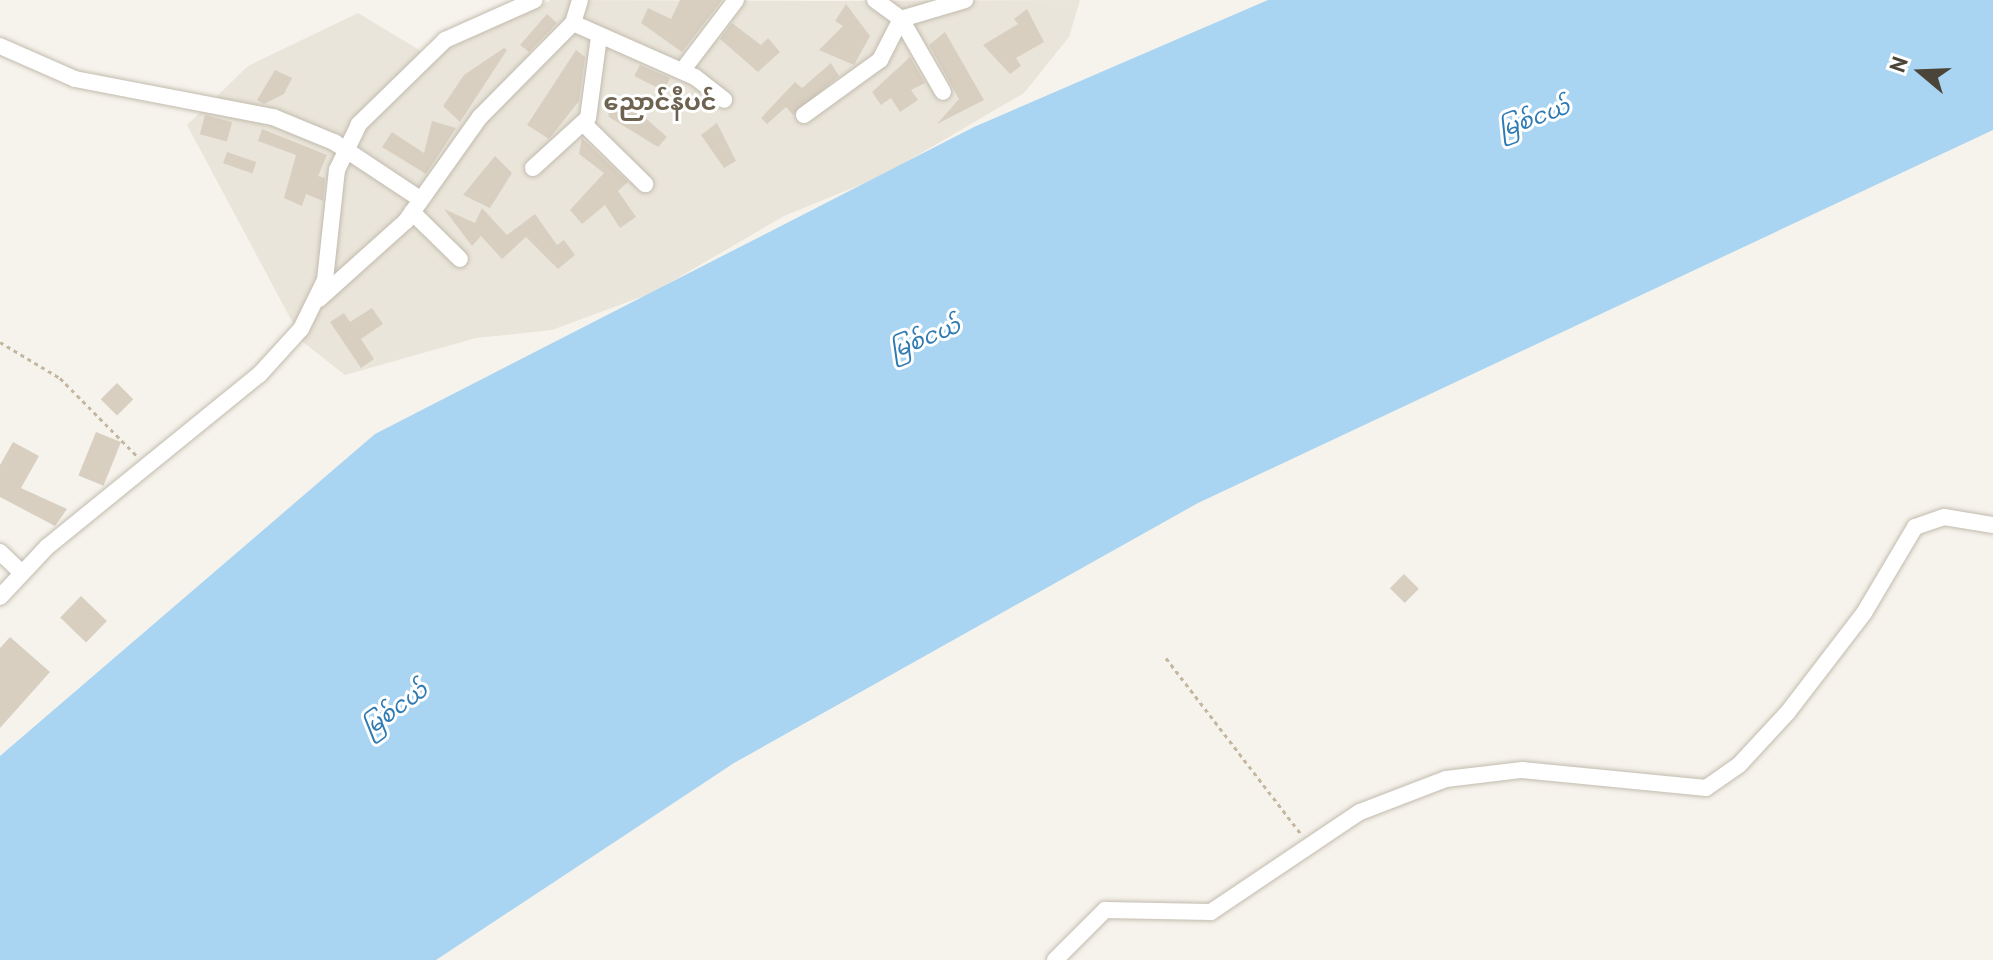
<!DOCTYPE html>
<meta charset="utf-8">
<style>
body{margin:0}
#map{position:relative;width:1993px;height:960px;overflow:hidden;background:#f6f3ec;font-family:"PT Sans","Noto Sans Myanmar",sans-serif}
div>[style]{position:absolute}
.residential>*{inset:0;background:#eae5da}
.water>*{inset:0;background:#a9d4f2}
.building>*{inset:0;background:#d8cfc1;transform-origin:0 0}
.path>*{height:3px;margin-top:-1.5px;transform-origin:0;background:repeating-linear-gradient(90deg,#c4b79f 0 4px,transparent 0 8px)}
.roads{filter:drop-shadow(0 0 2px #c2bbae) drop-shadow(0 0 2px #c2bbae)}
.minor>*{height:16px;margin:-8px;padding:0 8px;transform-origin:8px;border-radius:8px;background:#fff}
span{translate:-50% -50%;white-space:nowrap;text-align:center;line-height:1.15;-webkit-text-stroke:6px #fff;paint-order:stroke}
.water-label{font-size:22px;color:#2e7ab2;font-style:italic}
.quarter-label{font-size:24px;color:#6e6250;font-weight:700}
.north{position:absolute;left:1881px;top:32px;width:80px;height:80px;-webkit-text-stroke:6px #fff;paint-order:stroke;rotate:289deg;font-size:22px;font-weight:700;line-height:32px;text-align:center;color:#4b4439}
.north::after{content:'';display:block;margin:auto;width:28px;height:36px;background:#4b4439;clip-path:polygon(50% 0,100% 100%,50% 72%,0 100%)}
</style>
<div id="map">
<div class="residential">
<div style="clip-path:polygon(551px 0,833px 1px,1080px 0,1069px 37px,1024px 93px,882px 176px,784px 216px,652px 293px,552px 330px,476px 338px,345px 375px,303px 342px,187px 125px,248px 66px,358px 13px,431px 57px)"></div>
</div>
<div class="water">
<div style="clip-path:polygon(1268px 0,1993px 0,1993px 130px,1198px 503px,734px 763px,436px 960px,0 960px,0 756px,375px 434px,974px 127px)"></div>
</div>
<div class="building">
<div style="clip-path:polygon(680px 0,722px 0,682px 52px,641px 23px,648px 8px,671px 19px)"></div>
<div style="clip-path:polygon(846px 4px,870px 36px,854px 65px,819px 50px,843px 26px,835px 21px)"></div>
<div style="clip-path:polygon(1027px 9px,1044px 42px,1016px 58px,1021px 66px,1010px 74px,983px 45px,1018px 24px,1014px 19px)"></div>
<div style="clip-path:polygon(547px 14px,557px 23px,529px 52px,520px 45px)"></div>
<div style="clip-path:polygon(732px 23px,761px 45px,768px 38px,780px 52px,758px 72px,720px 39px)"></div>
<div style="clip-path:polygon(945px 32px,984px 100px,937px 124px,959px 99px,929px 45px)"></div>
<div style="clip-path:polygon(504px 48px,507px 50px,460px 122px,443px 106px,464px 75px)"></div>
<div style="clip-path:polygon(576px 50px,585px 57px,579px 101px,549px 139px,527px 125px)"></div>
<div style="clip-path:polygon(910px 57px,925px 83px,911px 90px,918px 100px,900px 112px,891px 98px,881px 105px,872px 92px)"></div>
<div style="clip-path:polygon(831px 63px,839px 76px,793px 115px,786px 107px,767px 124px,761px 118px,795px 82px,802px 88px)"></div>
<div style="clip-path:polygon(640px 65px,670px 78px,664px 91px,634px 76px)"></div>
<div style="clip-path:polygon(275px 70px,292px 78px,284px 94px,264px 104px,257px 100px)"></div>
<div style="clip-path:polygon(606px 97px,641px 114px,667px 137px,658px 147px,609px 117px)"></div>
<div style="left:205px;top:115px;width:28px;height:20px;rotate:15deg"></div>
<div style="clip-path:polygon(432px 121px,456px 128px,426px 174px,382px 147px,392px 132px,424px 153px)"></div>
<div style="clip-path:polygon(717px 123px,736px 161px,724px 168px,701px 135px)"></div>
<div style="clip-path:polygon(262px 129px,327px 155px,318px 176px,325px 178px,323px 201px,306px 194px,302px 206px,284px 198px,296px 155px,258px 141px)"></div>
<div style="clip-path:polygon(582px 138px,628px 182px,618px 191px,636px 217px,620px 228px,605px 205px,582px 224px,570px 210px,604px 173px,579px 154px)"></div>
<div style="left:227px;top:152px;width:31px;height:12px;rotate:19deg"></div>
<div style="clip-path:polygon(495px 156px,512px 173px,490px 208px,463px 195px)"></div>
<div style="clip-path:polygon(482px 208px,507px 235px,535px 214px,557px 245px,564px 240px,575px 255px,558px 269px,526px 237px,502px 259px,481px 236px,472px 246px,444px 209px,475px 223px)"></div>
<div style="clip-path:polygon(372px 308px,383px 324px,361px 339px,374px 359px,361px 368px,330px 322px,344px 313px,350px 322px)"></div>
<div style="left:117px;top:383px;width:23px;height:23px;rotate:45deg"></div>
<div style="left:96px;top:432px;width:27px;height:47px;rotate:22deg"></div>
<div style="clip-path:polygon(13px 442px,39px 456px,21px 488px,67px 509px,55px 526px,0 497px,0 465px)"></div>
<div style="left:1404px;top:574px;width:21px;height:20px;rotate:45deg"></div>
<div style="left:81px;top:596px;width:36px;height:30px;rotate:44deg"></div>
<div style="clip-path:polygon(10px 637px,50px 672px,0 728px,0 648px)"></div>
</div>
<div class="path">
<div style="left:0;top:342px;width:70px;rotate:31deg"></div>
<div style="left:60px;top:378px;width:111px;rotate:45.4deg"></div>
<div style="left:1166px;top:658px;width:222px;rotate:52.5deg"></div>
</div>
<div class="roads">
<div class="minor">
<div style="left:875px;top:0;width:32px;rotate:36deg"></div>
<div style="left:901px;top:19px;width:67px;rotate:-16.5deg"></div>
<div style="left:573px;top:23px;width:133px;rotate:23.9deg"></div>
<div style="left:695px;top:77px;width:37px;rotate:38deg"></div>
<div style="left:0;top:46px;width:82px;rotate:23.7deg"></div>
<div style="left:75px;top:79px;width:202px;rotate:10.9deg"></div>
<div style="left:273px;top:117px;width:66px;rotate:22.3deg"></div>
<div style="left:334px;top:142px;width:103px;rotate:33.5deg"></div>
<div style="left:682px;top:71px;width:89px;rotate:-52.7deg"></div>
<div style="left:804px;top:115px;width:94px;rotate:-35.9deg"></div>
<div style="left:880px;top:60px;width:46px;rotate:-62.9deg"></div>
<div style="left:901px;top:19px;width:84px;rotate:60.1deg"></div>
<div style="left:584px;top:124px;width:86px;rotate:44.5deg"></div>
<div style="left:533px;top:168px;width:74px;rotate:-42.3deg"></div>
<div style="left:588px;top:118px;width:82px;rotate:-82.3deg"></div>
<div style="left:412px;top:212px;width:67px;rotate:44.4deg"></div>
<div style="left:319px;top:299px;width:117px;rotate:-41.9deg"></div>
<div style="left:406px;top:221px;width:128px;rotate:-54.6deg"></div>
<div style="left:480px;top:117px;width:132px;rotate:-45.3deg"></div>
<div style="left:573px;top:23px;width:24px;rotate:-73deg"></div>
<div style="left:0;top:552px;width:30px;rotate:44deg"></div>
<div style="left:0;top:597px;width:69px;rotate:-46.8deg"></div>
<div style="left:47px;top:547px;width:273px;rotate:-39.1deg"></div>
<div style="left:259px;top:375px;width:62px;rotate:-47.6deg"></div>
<div style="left:301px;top:329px;width:55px;rotate:-63.9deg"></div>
<div style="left:325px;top:280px;width:111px;rotate:-83.8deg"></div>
<div style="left:337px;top:170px;width:51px;rotate:-64.4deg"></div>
<div style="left:359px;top:124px;width:120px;rotate:-44.3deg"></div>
<div style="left:445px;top:40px;width:98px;rotate:-24deg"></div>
<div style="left:1055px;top:960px;width:71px;rotate:-45deg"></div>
<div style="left:1105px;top:910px;width:106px;rotate:1.1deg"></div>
<div style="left:1211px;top:912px;width:179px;rotate:-33.9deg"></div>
<div style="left:1360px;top:812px;width:92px;rotate:-21deg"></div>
<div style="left:1446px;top:779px;width:77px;rotate:-6.8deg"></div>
<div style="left:1522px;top:770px;width:185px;rotate:5.6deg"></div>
<div style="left:1706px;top:788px;width:40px;rotate:-34.9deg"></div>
<div style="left:1739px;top:765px;width:72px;rotate:-47.2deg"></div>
<div style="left:1788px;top:712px;width:125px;rotate:-52.5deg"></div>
<div style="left:1864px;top:613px;width:100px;rotate:-59.3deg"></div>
<div style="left:1915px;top:527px;width:31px;rotate:-19deg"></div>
<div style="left:1944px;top:517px;width:50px;rotate:9.3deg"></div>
</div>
</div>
<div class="water-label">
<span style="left:1534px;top:118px;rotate:-20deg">မြစ်ငယ်</span>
<span style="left:925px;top:338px;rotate:-22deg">မြစ်ငယ်</span>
<span style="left:395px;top:709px;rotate:-36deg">မြစ်ငယ်</span>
</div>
<div class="quarter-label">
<span style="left:660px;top:102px">ညောင်နီပင်</span>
</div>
<div class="north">N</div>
</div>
